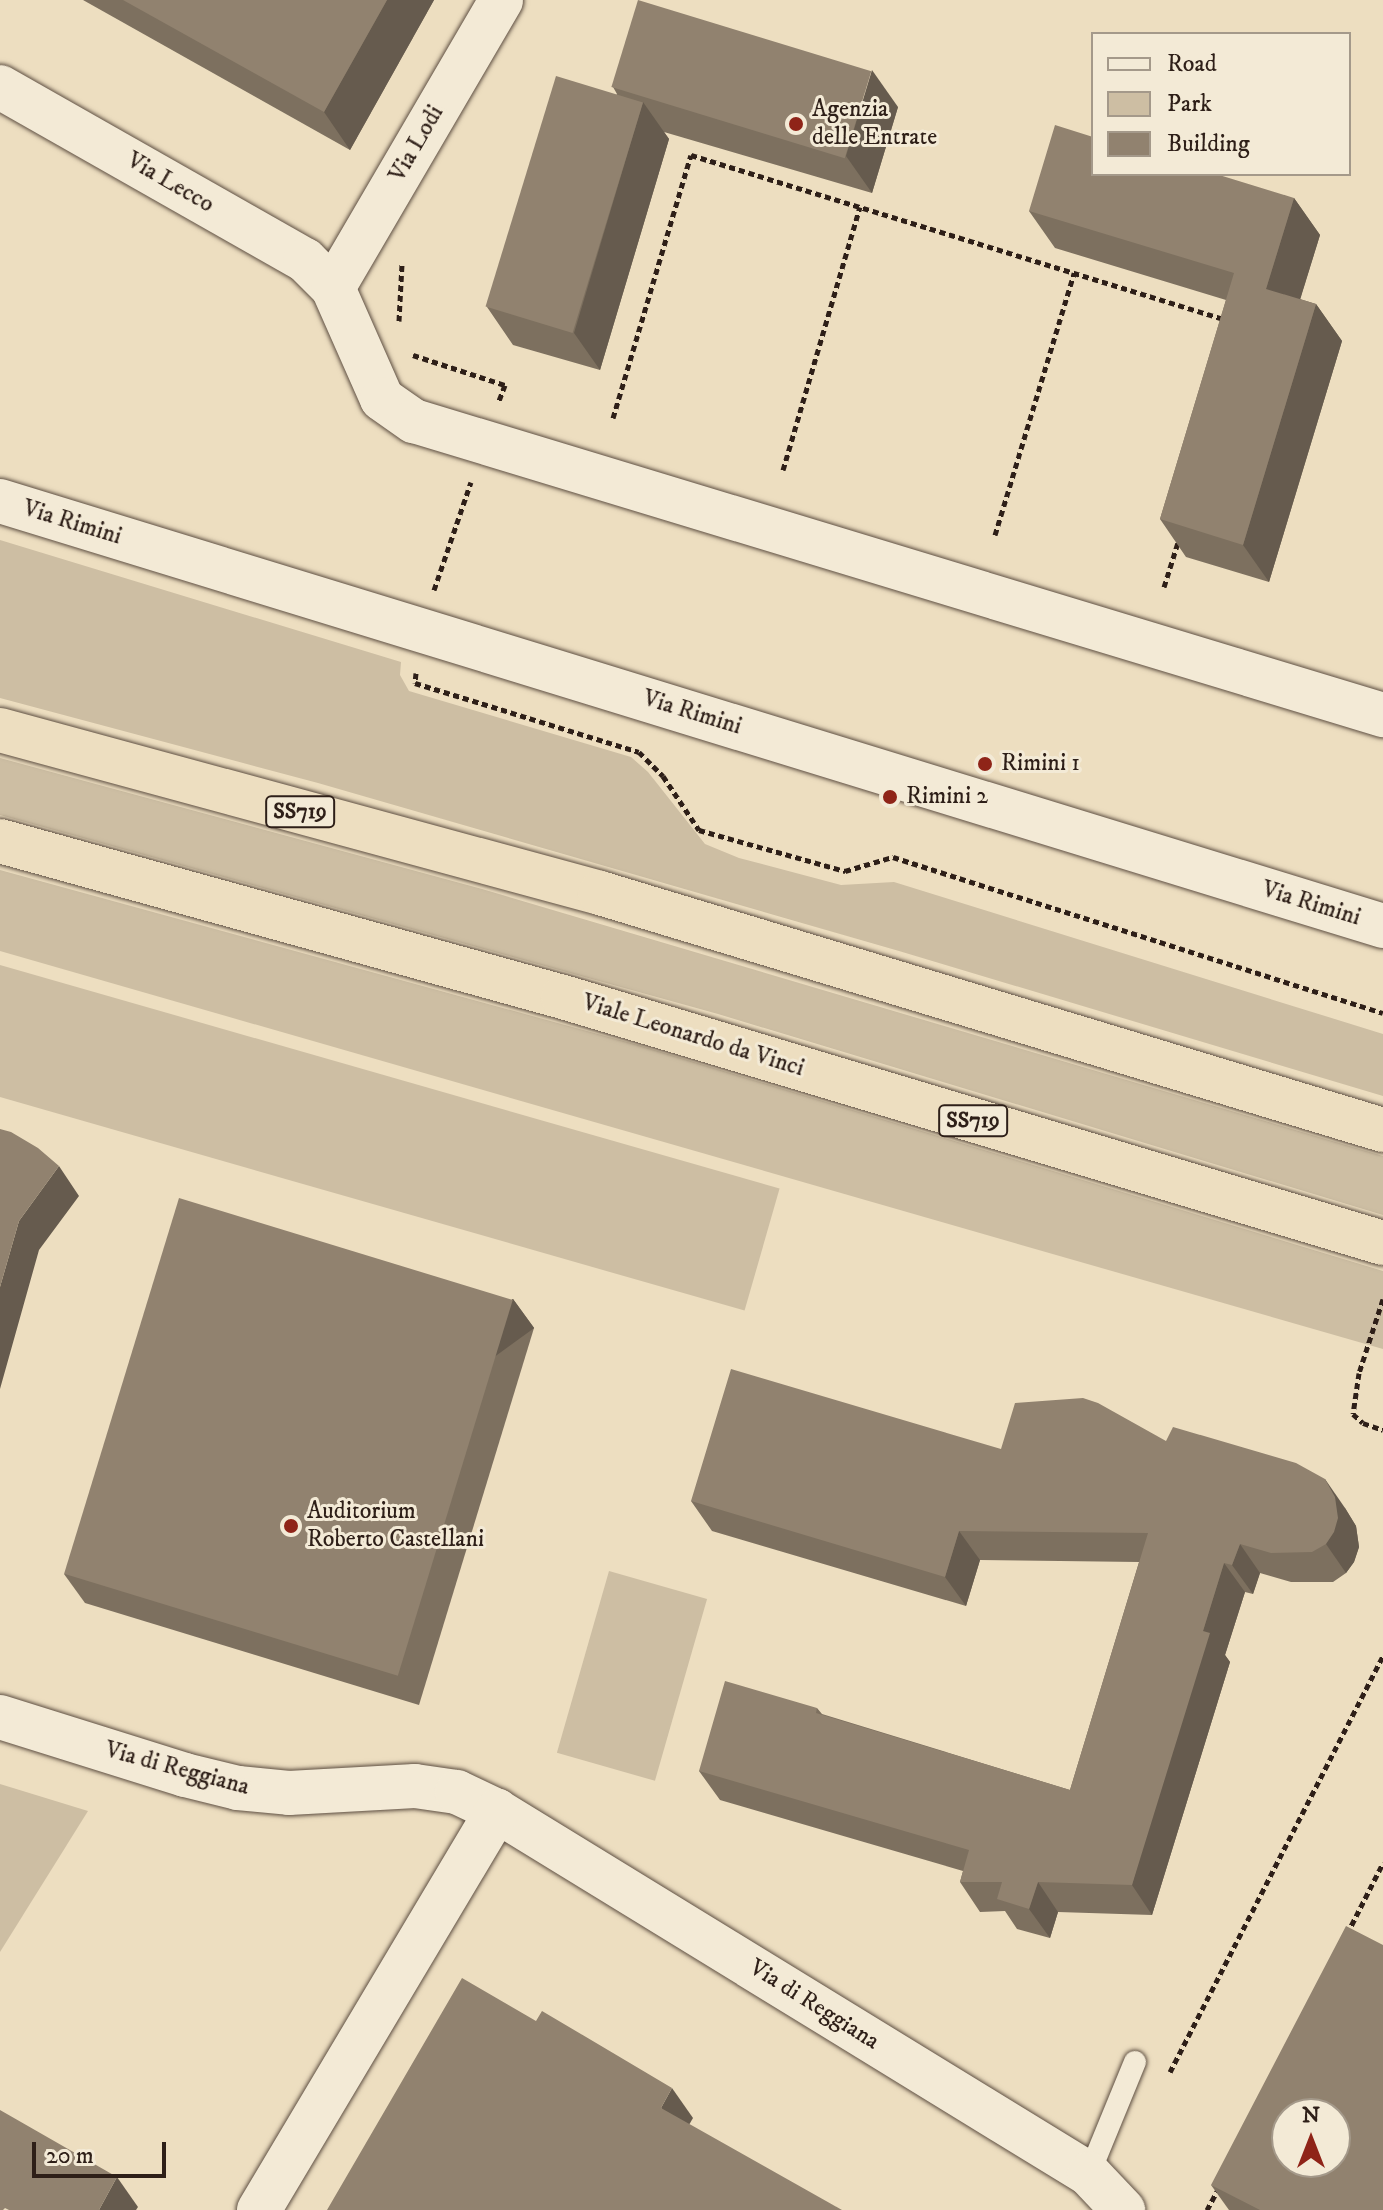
<!DOCTYPE html>
<style>
body{margin:0}
#map{position:relative;width:1383px;height:2210px;overflow:hidden;background:#eddec0;font-family:"IM FELL DW Pica",serif}
div>[style]{position:absolute}
.green>*{inset:0;background:#cdbea3;transform-origin:0 0}
.path>*{height:5px;margin-top:-2.5px;transform-origin:0;background:repeating-linear-gradient(90deg,#2e1f18 0 6px,transparent 0 10px)}
.roads{filter:drop-shadow(0 0 2px #5e4f42) drop-shadow(0 0 2px #5e4f42)}
.lane>*{height:22px;margin:-11px;padding:0 11px;transform-origin:11px;border-radius:11px;background:#f3ead6}
.street>*{height:44px;margin:-22px;padding:0 22px;transform-origin:22px;border-radius:22px;background:#f3ead6}
.highway>*{height:44px;margin:-22px;padding:0 22px;transform-origin:22px;border-radius:22px;background:#eddec0}
.wall>*{inset:0;background:#7d705f}
.shaded-wall>*{inset:0;background:#665b4e;transform-origin:0 0}
.building>*{inset:0;background:#91826f;transform-origin:0 0}
.dots>*{width:22px;height:22px;translate:-50% -50%;box-sizing:border-box;border:4px solid #f3ead6;border-radius:50%}
span{translate:-50% -50%;white-space:nowrap;text-align:center;line-height:1.15;-webkit-text-stroke:6px #f3ead6;paint-order:stroke}
.shield-label span{padding:2px 6px;background:#f3ead6;border:2px solid;border-radius:6px;-webkit-text-stroke-width:0}
.shield-label{font-size:22px;color:#2e1f18;font-weight:700}
.poi-label{font-size:24px;color:#2e1f18}
.left{translate:0 -50%;text-align:left}
.street-label{font-size:24px;color:#2e1f18}
.legend{position:absolute;left:1091px;top:32px;width:260px;height:144px;box-sizing:border-box;background:#f3ead6;border:2px solid #a4998a;margin:0;padding:10px 14px;list-style:none;font-size:24px;color:#2e1f18}
.legend li{display:flex;align-items:center;gap:16px;height:40px}
.legend b{width:40px;border:2px solid #a4998a}
.north{position:absolute;left:1271px;top:2098px;width:80px;height:80px;box-sizing:border-box;background:#f3ead6;border:2px solid #a4998a;border-radius:50%;rotate:0deg;font-size:22px;font-weight:700;line-height:32px;text-align:center;color:#2e1f18}
.north::after{content:'';display:block;margin:auto;width:28px;height:36px;background:#8f2418;clip-path:polygon(50% 0,100% 100%,50% 72%,0 100%)}
.scale{position:absolute;left:32px;top:2142px;width:134px;height:36px;box-sizing:border-box;border:4px solid #2e1f18;border-top:0;padding-left:10px;font-size:24px;line-height:28px;white-space:nowrap;color:#2e1f18;-webkit-text-stroke:6px #f3ead6;paint-order:stroke}
</style>
<div id="map">
<div class="green">
<div style="clip-path:polygon(0 540px,401px 662px,400px 675px,409px 691px,631px 757px,648px 772px,705px 844px,739px 858px,841px 885px,894px 882px,1383px 1034px,1383px 1096px,899px 951px,318px 783px,0 698px)"></div>
<div style="clip-path:polygon(0 758px,482px 889px,1383px 1156px,1383px 1215px,718px 1014px,0 815px)"></div>
<div style="clip-path:polygon(0 870px,638px 1045px,1383px 1271px,1383px 1349px,0 951px)"></div>
<div style="left:0;top:965px;width:811px;height:127px;rotate:16deg"></div>
<div style="left:609px;top:1571px;width:102px;height:189px;rotate:16deg"></div>
<div style="clip-path:polygon(0 1784px,88px 1811px,0 1952px)"></div>
</div>
<div class="path">
<div style="left:399px;top:321px;width:58px;rotate:-87deg"></div>
<div style="left:413px;top:355px;width:97px;rotate:18.1deg"></div>
<div style="left:505px;top:385px;width:17px;rotate:111deg"></div>
<div style="left:613px;top:418px;width:274px;rotate:-73.5deg"></div>
<div style="left:691px;top:155px;width:561px;rotate:17.11deg"></div>
<div style="left:783px;top:470px;width:274px;rotate:-73.7deg"></div>
<div style="left:995px;top:535px;width:274px;rotate:-73.2deg"></div>
<div style="left:1164px;top:587px;width:50px;rotate:-72.6deg"></div>
<div style="left:434px;top:590px;width:114px;rotate:-71.1deg"></div>
<div style="left:416px;top:673px;width:10px;rotate:96deg"></div>
<div style="left:415px;top:683px;width:234px;rotate:17.1deg"></div>
<div style="left:639px;top:752px;width:34px;rotate:45deg"></div>
<div style="left:663px;top:776px;width:65px;rotate:56.3deg"></div>
<div style="left:699px;top:830px;width:152px;rotate:15.7deg"></div>
<div style="left:845px;top:871px;width:50px;rotate:-16.3deg"></div>
<div style="left:893px;top:857px;width:514px;rotate:17.66deg"></div>
<div style="left:1383px;top:1299px;width:78px;rotate:108deg"></div>
<div style="left:1359px;top:1373px;width:41px;rotate:98.3deg"></div>
<div style="left:1353px;top:1414px;width:13px;rotate:42deg"></div>
<div style="left:1363px;top:1423px;width:21px;rotate:19deg"></div>
<div style="left:1347px;top:1934px;width:80px;rotate:-63.1deg"></div>
<div style="left:1170px;top:2072px;width:467px;rotate:-62.9deg"></div>
<div style="left:1207px;top:2210px;width:24px;rotate:-62deg"></div>
</div>
<div class="roads">
<div class="lane">
<div style="left:1089px;top:2174px;width:121px;rotate:-67.7deg"></div>
</div>
<div class="street">
<div style="left:0;top:87px;width:351px;rotate:29.6deg"></div>
<div style="left:305px;top:260px;width:40px;rotate:45deg"></div>
<div style="left:333px;top:288px;width:121px;rotate:66.2deg"></div>
<div style="left:382px;top:399px;width:39px;rotate:35deg"></div>
<div style="left:414px;top:421px;width:1013px;rotate:16.88deg"></div>
<div style="left:333px;top:288px;width:333px;rotate:-59.7deg"></div>
<div style="left:0;top:501px;width:1447px;rotate:17.08deg"></div>
<div style="left:0;top:1717px;width:194px;rotate:17.4deg"></div>
<div style="left:185px;top:1775px;width:55px;rotate:13.8deg"></div>
<div style="left:238px;top:1788px;width:51px;rotate:5.6deg"></div>
<div style="left:289px;top:1793px;width:126px;rotate:-3.2deg"></div>
<div style="left:415px;top:1786px;width:42px;rotate:8.1deg"></div>
<div style="left:457px;top:1792px;width:44px;rotate:25.4deg"></div>
<div style="left:497px;top:1811px;width:694px;rotate:31.52deg"></div>
<div style="left:1089px;top:2174px;width:50px;rotate:46.6deg"></div>
<div style="left:259px;top:2210px;width:465px;rotate:-59.2deg"></div>
</div>
<div class="highway">
<div style="left:0;top:730px;width:622px;rotate:15.2deg"></div>
<div style="left:600px;top:893px;width:818px;rotate:16.84deg"></div>
<div style="left:0;top:841px;width:584px;rotate:15.49deg"></div>
<div style="left:563px;top:997px;width:856px;rotate:16.7deg"></div>
</div>
</div>
<div class="wall">
<div style="clip-path:polygon(83px 0,434px 0,350px 150px)"></div>
<div style="clip-path:polygon(613px 87px,898px 107px,872px 193px,664px 132px,669px 139px,600px 370px,513px 345px,487px 307px,617px 94px)"></div>
<div style="clip-path:polygon(1294px 198px,1320px 235px,1300px 299px,1316px 304px,1342px 341px,1269px 582px,1186px 557px,1160px 519px,1226px 300px,1055px 248px,1029px 211px)"></div>
<div style="clip-path:polygon(513px 1299px,534px 1328px,419px 1705px,85px 1603px,64px 1574px)"></div>
<div style="clip-path:polygon(1166px 1441px,1345px 1508px,1356px 1526px,1359px 1547px,1354px 1562px,1346px 1573px,1333px 1582px,1291px 1582px,1260px 1573px,1253px 1594px,1245px 1592px,1225px 1655px,1230px 1662px,1152px 1915px,1058px 1912px,1050px 1938px,1017px 1929px,1005px 1911px,980px 1912px,960px 1882px,963px 1871px,720px 1800px,699px 1771px,817px 1708px,822px 1714px,1070px 1790px,1139px 1562px,980px 1560px,966px 1606px,712px 1531px,691px 1501px,1001px 1449px)"></div>
<div style="clip-path:polygon(1211px 2185px,1383px 2210px,1229px 2210px)"></div>
</div>
<div class="shaded-wall">
<div style="clip-path:polygon(387px 0,434px 0,350px 150px,324px 112px)"></div>
<div style="clip-path:polygon(872px 70px,898px 107px,872px 193px,846px 156px)"></div>
<div style="clip-path:polygon(643px 102px,669px 139px,600px 370px,574px 333px)"></div>
<div style="clip-path:polygon(1294px 198px,1320px 235px,1292px 326px,1266px 289px)"></div>
<div style="clip-path:polygon(1316px 304px,1342px 341px,1269px 582px,1243px 545px)"></div>
<div style="clip-path:polygon(59px 1166px,79px 1196px,39px 1250px,0 1389px,0 1287px,19px 1221px)"></div>
<div style="left:513px;top:1299px;width:36px;height:394px;rotate:54deg"></div>
<div style="clip-path:polygon(1325px 1479px,1345px 1508px,1356px 1526px,1359px 1547px,1354px 1562px,1346px 1573px,1326px 1544px)"></div>
<div style="clip-path:polygon(959px 1531px,980px 1560px,966px 1606px,945px 1577px)"></div>
<div style="clip-path:polygon(1240px 1544px,1260px 1573px,1253px 1594px,1232px 1565px)"></div>
<div style="clip-path:polygon(1224px 1563px,1245px 1592px,1225px 1655px,1230px 1662px,1152px 1915px,1132px 1885px,1203px 1631px)"></div>
<div style="clip-path:polygon(1038px 1882px,1058px 1912px,1050px 1938px,1029px 1909px)"></div>
<div style="clip-path:polygon(672px 2088px,693px 2118px,682px 2137px,661px 2108px)"></div>
<div style="clip-path:polygon(117px 2177px,138px 2207px,136px 2210px,99px 2210px)"></div>
</div>
<div class="building">
<div style="clip-path:polygon(123px 0,387px 0,324px 112px)"></div>
<div style="left:638px;top:0;width:244px;height:91px;rotate:17deg"></div>
<div style="left:556px;top:76px;width:91px;height:241px;rotate:17deg"></div>
<div style="clip-path:polygon(1055px 125px,1093px 137px,1093px 174px,1216px 174px,1294px 198px,1266px 289px,1316px 304px,1243px 545px,1160px 519px,1234px 273px,1029px 211px)"></div>
<div style="clip-path:polygon(0 1129px,11px 1132px,38px 1148px,59px 1166px,19px 1221px,0 1287px)"></div>
<div style="left:179px;top:1198px;width:349px;height:393px;rotate:17deg"></div>
<div style="clip-path:polygon(731px 1369px,1001px 1449px,1015px 1403px,1083px 1398px,1098px 1403px,1166px 1441px,1173px 1427px,1296px 1463px,1325px 1479px,1335px 1497px,1338px 1518px,1334px 1532px,1326px 1544px,1312px 1552px,1271px 1553px,1240px 1544px,1232px 1565px,1224px 1563px,1203px 1631px,1210px 1633px,1132px 1885px,1038px 1882px,1029px 1909px,997px 1899px,1002px 1882px,960px 1882px,969px 1850px,699px 1771px,725px 1681px,817px 1708px,816px 1713px,1070px 1790px,1148px 1533px,959px 1531px,945px 1577px,691px 1501px)"></div>
<div style="clip-path:polygon(evenodd,1346px 1926px,1383px 1945px,1383px 2210px,1260px 2210px,1211px 2185px,1346px 1926px,1287px 2114px,1335px 2114px,1335px 2162px,1287px 2162px,1287px 2114px)"></div>
<div style="clip-path:polygon(462px 1978px,536px 2021px,542px 2011px,672px 2088px,661px 2108px,842px 2210px,327px 2210px)"></div>
<div style="clip-path:polygon(0 2110px,117px 2177px,99px 2210px,9px 2210px,5px 2208px,3px 2210px,0 2210px)"></div>
</div>
<div class="dots">
<div style="left:796px;top:124px;background:#8f2418"></div>
<div style="left:985px;top:764px;background:#8f2418"></div>
<div style="left:890px;top:797px;background:#8f2418"></div>
<div style="left:291px;top:1526px;background:#8f2418"></div>
</div>
<div class="shield-label">
<span style="left:300px;top:812px">SS719</span>
<span style="left:973px;top:1121px">SS719</span>
</div>
<div class="poi-label">
<span class="left" style="left:812px;top:124px">Agenzia<br>delle Entrate</span>
<span class="left" style="left:1001px;top:764px">Rimini 1</span>
<span class="left" style="left:906px;top:797px">Rimini 2</span>
<span class="left" style="left:307px;top:1526px">Auditorium<br>Roberto Castellani</span>
</div>
<div class="street-label">
<span style="left:417px;top:144px;rotate:-60deg">Via Lodi</span>
<span style="left:170px;top:183px;rotate:30deg">Via Lecco</span>
<span style="left:72px;top:523px;rotate:17deg">Via Rimini</span>
<span style="left:692px;top:713px;rotate:17deg">Via Rimini</span>
<span style="left:1311px;top:904px;rotate:17deg">Via Rimini</span>
<span style="left:693px;top:1036px;rotate:17deg">Viale Leonardo da Vinci</span>
<span style="left:177px;top:1769px;rotate:15deg">Via di Reggiana</span>
<span style="left:814px;top:2005px;rotate:32deg">Via di Reggiana</span>
</div>
<ul class="legend">
<li><b style="height:10px;background:#f3ead6"></b>Road</li>
<li><b style="height:22px;background:#cdbea3"></b>Park</li>
<li><b style="height:22px;background:#91826f"></b>Building</li>
</ul>
<div class="north">N</div>
<div class="scale">20 m</div>
</div>
